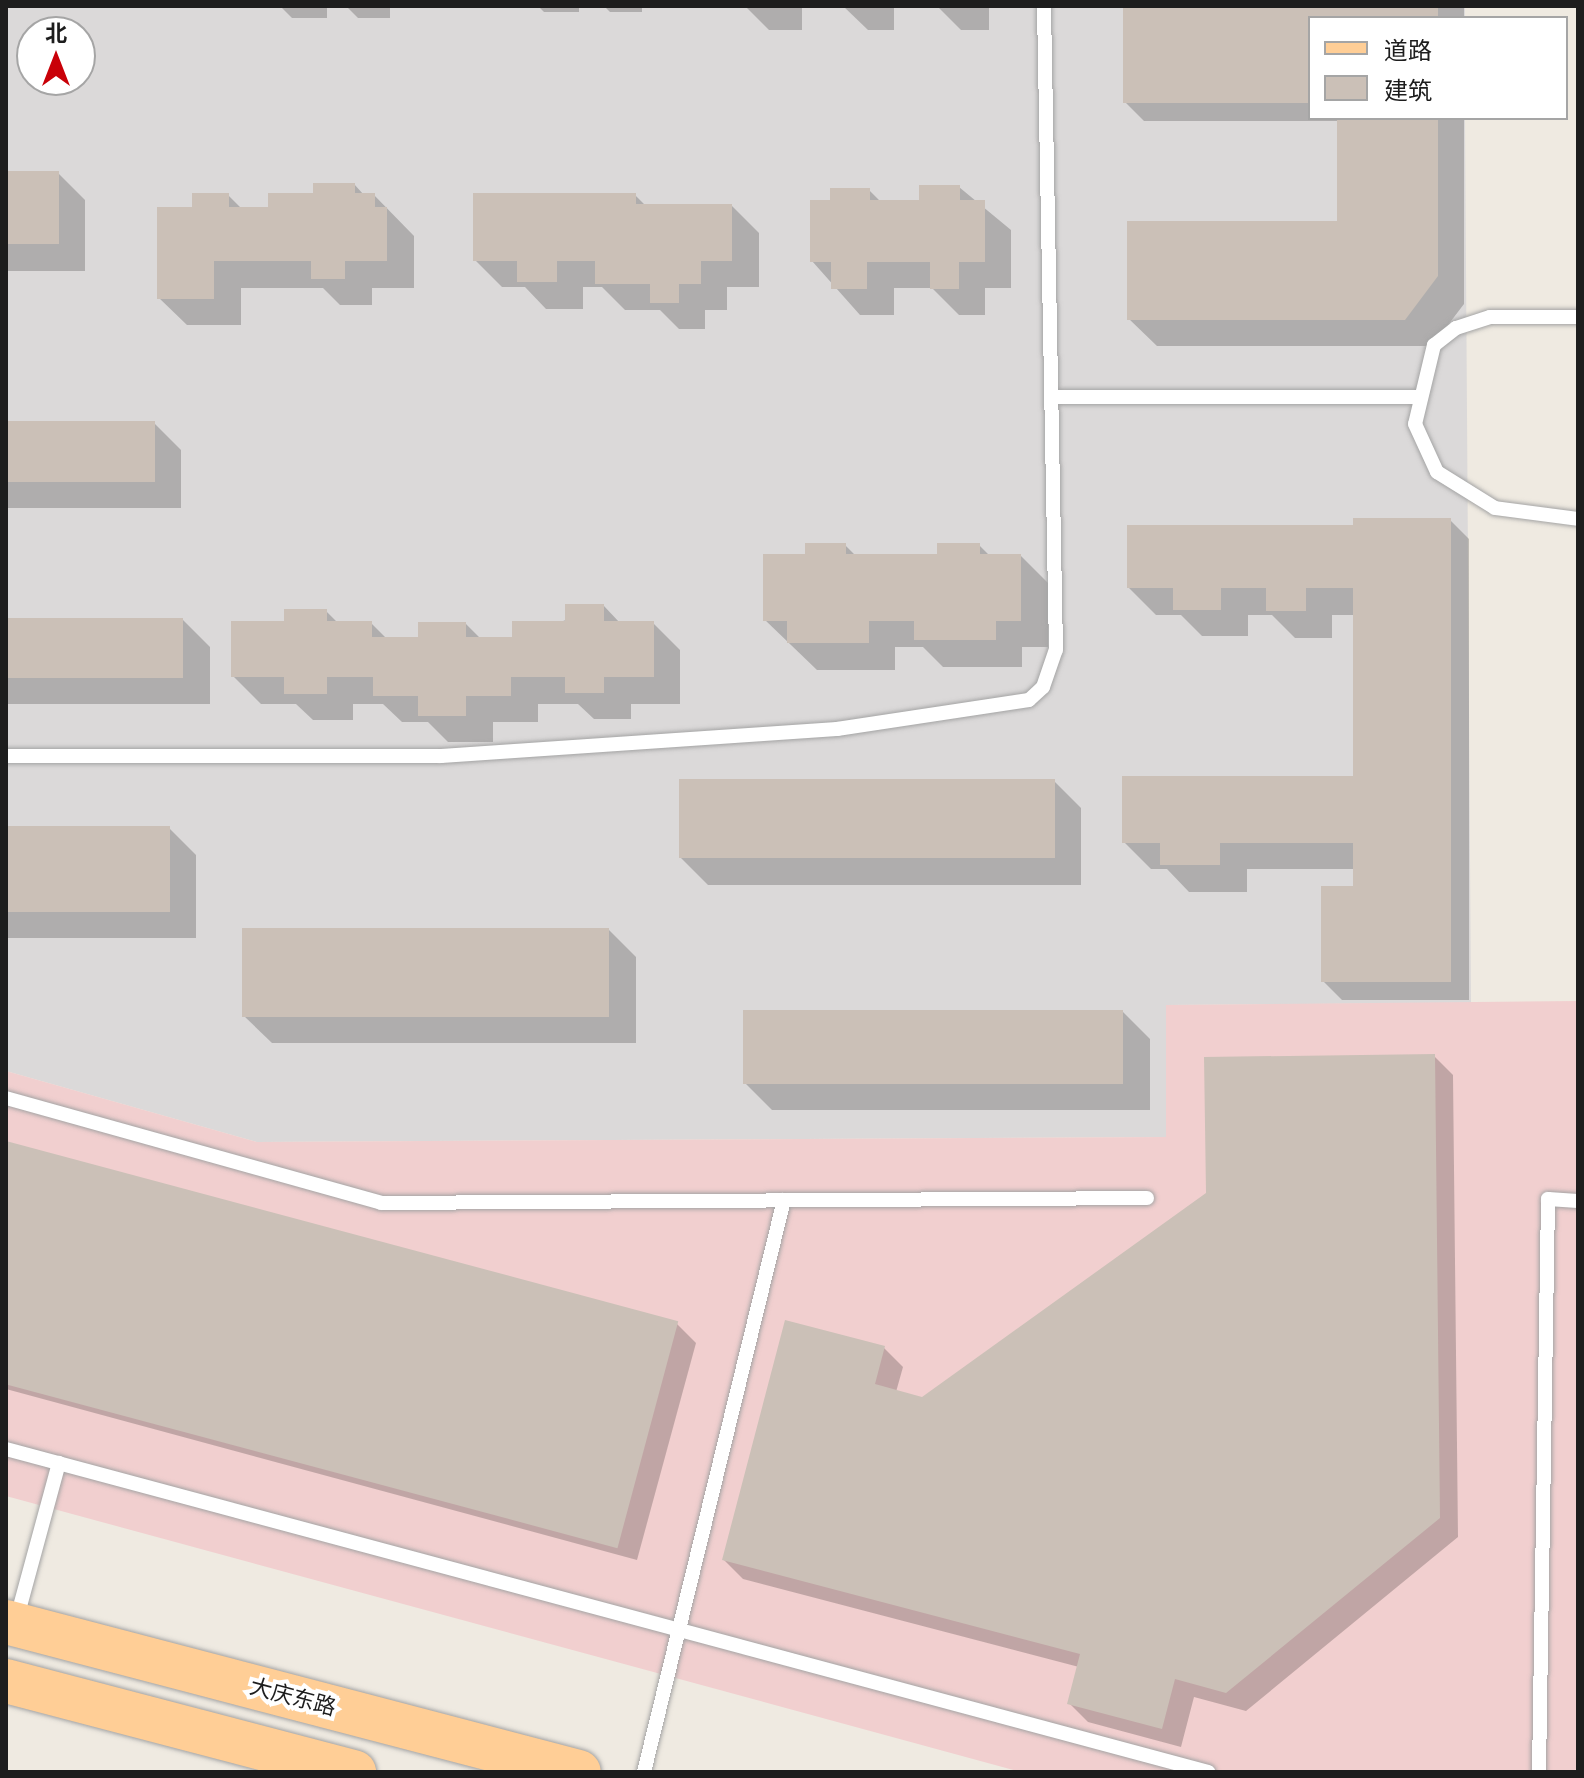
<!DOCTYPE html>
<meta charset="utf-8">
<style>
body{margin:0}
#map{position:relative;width:1584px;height:1778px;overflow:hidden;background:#efeae1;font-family:"Roboto Condensed","Noto Sans SC",sans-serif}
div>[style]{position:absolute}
.residential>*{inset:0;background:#dbd9d9}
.commercial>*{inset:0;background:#f1cfcf}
.shadow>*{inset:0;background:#0003}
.building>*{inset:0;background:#cbc0b7;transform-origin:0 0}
.roads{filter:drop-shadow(0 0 2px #a4a4a4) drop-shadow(0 0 2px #a4a4a4)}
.service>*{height:14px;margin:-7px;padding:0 7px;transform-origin:7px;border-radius:7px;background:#fff}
.primary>*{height:44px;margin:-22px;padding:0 22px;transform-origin:22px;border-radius:22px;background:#ffce96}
span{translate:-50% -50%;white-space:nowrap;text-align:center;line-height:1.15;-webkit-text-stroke:8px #fff;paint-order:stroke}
.street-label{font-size:22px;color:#1d1d1d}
.frame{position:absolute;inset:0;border:8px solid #1d1d1d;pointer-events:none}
.legend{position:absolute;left:1308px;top:16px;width:260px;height:104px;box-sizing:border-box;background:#fff;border:2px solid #a5a5a5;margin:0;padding:10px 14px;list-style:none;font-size:24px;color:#1d1d1d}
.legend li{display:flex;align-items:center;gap:16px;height:40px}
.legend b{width:40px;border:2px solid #a5a5a5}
.north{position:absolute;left:16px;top:16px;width:80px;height:80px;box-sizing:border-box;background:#fff;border:2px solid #a5a5a5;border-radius:50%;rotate:0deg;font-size:22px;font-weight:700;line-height:32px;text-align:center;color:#1d1d1d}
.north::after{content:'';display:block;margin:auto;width:28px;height:36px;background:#c90008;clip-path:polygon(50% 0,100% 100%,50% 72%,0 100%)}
</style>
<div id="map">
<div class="residential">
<div style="clip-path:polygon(evenodd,6px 6px,1465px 6px,1465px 18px,1310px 18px,1310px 118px,1465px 118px,1471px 1003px,1166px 1005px,1167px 1137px,257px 1142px,6px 1071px,6px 6px,32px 32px,80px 32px,80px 80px,32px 80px,32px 32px)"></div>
</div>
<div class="commercial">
<div style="clip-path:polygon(1578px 1001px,1578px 1768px,1572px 1772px,1021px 1772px,6px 1496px,6px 1071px,257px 1142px,1166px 1137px,1166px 1005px)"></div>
</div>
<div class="shadow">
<div style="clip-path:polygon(280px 6px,327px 6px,327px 18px,292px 18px)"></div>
<div style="clip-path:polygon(346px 6px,390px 6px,390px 18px,358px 18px)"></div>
<div style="clip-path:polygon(538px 6px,579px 6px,579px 12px,544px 12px)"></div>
<div style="clip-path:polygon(604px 6px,642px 6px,642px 12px,610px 12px)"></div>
<div style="clip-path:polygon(745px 6px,802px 6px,802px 30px,769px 30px)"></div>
<div style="clip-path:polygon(843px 6px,894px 6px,894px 30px,868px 30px)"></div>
<div style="clip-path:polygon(937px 6px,989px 6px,989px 30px,961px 30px)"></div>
<div style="clip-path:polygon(1125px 6px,1464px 6px,1464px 18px,1310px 18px,1310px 118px,1464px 118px,1464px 304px,1432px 346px,1157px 346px,1129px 319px,1339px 222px,1339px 121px,1144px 121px,1125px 102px)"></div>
<div style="clip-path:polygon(6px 173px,58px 173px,85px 200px,85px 271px,6px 271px)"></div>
<div style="clip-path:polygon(354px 184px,364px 195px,374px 195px,414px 236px,414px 288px,372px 288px,372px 305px,340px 305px,323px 288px,241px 288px,241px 325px,187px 325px,159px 298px,194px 209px,228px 195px,242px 209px,270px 209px)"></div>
<div style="clip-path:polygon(959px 187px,1011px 230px,1011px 288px,985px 288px,985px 315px,959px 315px,932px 288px,894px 288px,894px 315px,860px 315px,812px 261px,832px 202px,869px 190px,881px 202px,921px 202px)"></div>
<div style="clip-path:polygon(635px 195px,646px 206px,732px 206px,759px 233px,759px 287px,727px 287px,727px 310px,705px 310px,705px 329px,679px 329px,660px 310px,625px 310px,602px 287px,583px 287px,583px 309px,546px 309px,525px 287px,502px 287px,475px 260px)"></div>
<div style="clip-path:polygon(6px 423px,154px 423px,181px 450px,181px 508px,6px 508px)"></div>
<div style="clip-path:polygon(1450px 520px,1469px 539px,1469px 1000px,1342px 1000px,1323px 981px,1355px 888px,1355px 869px,1247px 869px,1247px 892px,1189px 892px,1167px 869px,1151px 869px,1124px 842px,1355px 778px,1355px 615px,1332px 615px,1332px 638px,1295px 638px,1272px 615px,1248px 615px,1248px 636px,1202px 636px,1181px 615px,1156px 615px,1129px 588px,1355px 527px)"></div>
<div style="clip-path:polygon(845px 545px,856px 556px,939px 556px,979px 545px,990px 556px,1021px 556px,1048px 583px,1048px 647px,1022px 647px,1022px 667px,943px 667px,923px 647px,895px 647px,895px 670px,817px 670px,765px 620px,807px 556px)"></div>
<div style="clip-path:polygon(604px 606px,620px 623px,653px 623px,680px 650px,680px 704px,631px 704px,631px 719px,594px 719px,578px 704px,538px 704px,538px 722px,493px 722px,493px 742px,448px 742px,428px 722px,402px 722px,383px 704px,353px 704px,353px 720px,313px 720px,296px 704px,261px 704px,233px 676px,286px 623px,326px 611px,338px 623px,371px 623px,387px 639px,420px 639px,466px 624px,481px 639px,514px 639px)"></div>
<div style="clip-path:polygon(6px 620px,183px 620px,210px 647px,210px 704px,6px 704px)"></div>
<div style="clip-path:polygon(1054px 781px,1081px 808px,1081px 885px,708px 885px,681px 858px)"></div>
<div style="clip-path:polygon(6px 828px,169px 828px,196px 855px,196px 938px,6px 938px)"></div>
<div style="clip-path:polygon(609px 930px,636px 957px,636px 1043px,272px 1043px,244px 1016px)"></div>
<div style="clip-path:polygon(1123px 1012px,1150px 1039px,1150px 1110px,772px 1110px,745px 1083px)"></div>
<div style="clip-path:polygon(1434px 1056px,1453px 1075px,1458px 1537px,1246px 1711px,1194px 1697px,1181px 1747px,1088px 1722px,1069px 1703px,1079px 1667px,743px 1579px,724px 1560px,884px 1348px,903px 1367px,896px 1392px,923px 1399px)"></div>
<div style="clip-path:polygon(6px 1143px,677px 1324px,696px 1343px,637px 1560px,6px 1389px)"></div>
</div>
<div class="building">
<div style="clip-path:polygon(1123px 6px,1438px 6px,1438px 18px,1310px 18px,1310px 103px,1123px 103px)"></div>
<div style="clip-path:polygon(1337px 118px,1438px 118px,1438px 276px,1405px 320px,1127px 320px,1127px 221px,1337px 221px)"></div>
<div style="left:6px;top:171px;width:53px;height:73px"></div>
<div style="clip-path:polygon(313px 183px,355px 183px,355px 193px,375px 193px,375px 207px,387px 207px,387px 261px,345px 261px,345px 279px,311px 279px,311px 261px,214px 261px,214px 299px,157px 299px,157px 207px,192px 207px,192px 193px,229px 193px,229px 207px,268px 207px,268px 193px,313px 193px)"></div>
<div style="clip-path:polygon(919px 185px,960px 185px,960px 200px,985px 200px,985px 262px,959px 262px,959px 289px,930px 289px,930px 262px,867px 262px,867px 289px,831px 289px,831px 262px,810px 262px,810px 200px,830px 200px,830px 188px,870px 188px,870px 200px,919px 200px)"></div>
<div style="clip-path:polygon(473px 193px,636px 193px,636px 204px,732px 204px,732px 261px,701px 261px,701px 284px,679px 284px,679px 303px,650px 303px,650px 284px,595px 284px,595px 261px,557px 261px,557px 282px,517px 282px,517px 261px,473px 261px)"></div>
<div style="left:6px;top:421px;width:149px;height:61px"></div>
<div style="clip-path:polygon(1353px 518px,1451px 518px,1451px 982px,1321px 982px,1321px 886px,1353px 886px,1353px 843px,1220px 843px,1220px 865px,1160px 865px,1160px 843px,1122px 843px,1122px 776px,1353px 776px,1353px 588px,1306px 588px,1306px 611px,1266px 611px,1266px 588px,1221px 588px,1221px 610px,1173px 610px,1173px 588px,1127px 588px,1127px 525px,1353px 525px)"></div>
<div style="clip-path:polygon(805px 543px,846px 543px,846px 554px,937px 554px,937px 543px,980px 543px,980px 554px,1021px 554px,1021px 621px,996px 621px,996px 640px,914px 640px,914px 621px,869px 621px,869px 643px,787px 643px,787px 621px,763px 621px,763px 554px,805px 554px)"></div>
<div style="clip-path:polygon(565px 604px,604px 604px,604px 621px,654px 621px,654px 677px,604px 677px,604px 693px,565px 693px,565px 677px,511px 677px,511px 696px,466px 696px,466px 716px,418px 716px,418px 696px,373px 696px,373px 677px,327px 677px,327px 694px,284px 694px,284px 677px,231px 677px,231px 621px,284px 621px,284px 609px,327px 609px,327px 621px,372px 621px,372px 637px,418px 637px,418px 622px,466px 622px,466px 637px,512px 637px,512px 621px,565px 621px)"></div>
<div style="left:6px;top:618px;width:177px;height:60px"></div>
<div style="left:679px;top:779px;width:376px;height:79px"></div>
<div style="left:6px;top:826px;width:164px;height:86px"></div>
<div style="left:242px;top:928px;width:367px;height:89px"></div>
<div style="left:743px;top:1010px;width:380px;height:74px"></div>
<div style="clip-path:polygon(1435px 1054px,1440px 1518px,1226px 1693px,1175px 1679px,1162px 1729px,1067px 1704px,1080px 1654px,722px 1560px,785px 1320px,885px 1346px,875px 1384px,922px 1397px,1206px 1193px,1204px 1057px)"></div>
<div style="left:6px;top:1141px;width:696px;height:235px;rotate:15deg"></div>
</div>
<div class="roads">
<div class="service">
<div style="left:1578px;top:317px;width:88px;rotate:180deg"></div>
<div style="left:1490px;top:317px;width:36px;rotate:162deg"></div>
<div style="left:1456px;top:328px;width:28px;rotate:142deg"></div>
<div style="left:1434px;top:345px;width:81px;rotate:103.5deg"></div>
<div style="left:1415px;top:424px;width:53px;rotate:65.4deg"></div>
<div style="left:1437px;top:472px;width:68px;rotate:31.8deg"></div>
<div style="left:1495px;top:508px;width:84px;rotate:7.5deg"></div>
<div style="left:1051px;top:397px;width:367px"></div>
<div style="left:6px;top:756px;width:435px"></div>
<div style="left:441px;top:756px;width:397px;rotate:-3.9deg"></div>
<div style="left:837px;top:729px;width:194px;rotate:-8.6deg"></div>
<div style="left:1029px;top:700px;width:19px;rotate:-43deg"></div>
<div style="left:1043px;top:687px;width:39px;rotate:-71deg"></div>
<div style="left:1056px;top:650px;width:644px;rotate:-91.07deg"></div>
<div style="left:6px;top:1098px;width:389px;rotate:15.6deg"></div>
<div style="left:381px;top:1203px;width:766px;rotate:-0.37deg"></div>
<div style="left:6px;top:1449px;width:1245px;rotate:15.04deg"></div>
<div style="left:16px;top:1621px;width:164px;rotate:-74.8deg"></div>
<div style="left:644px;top:1772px;width:589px;rotate:-76.25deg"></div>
<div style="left:1539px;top:1772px;width:573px;rotate:-89.1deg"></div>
<div style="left:1548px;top:1199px;width:30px;rotate:4deg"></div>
</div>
<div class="primary">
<div style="left:6px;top:1622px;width:592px;rotate:14.67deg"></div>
<div style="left:6px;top:1681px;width:360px;rotate:14.7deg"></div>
</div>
</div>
<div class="street-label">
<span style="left:293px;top:1697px;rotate:15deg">大庆东路</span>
</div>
<div class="frame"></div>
<ul class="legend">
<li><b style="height:10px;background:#ffce96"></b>道路</li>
<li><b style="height:22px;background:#cbc0b7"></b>建筑</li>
</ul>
<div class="north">北</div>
</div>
